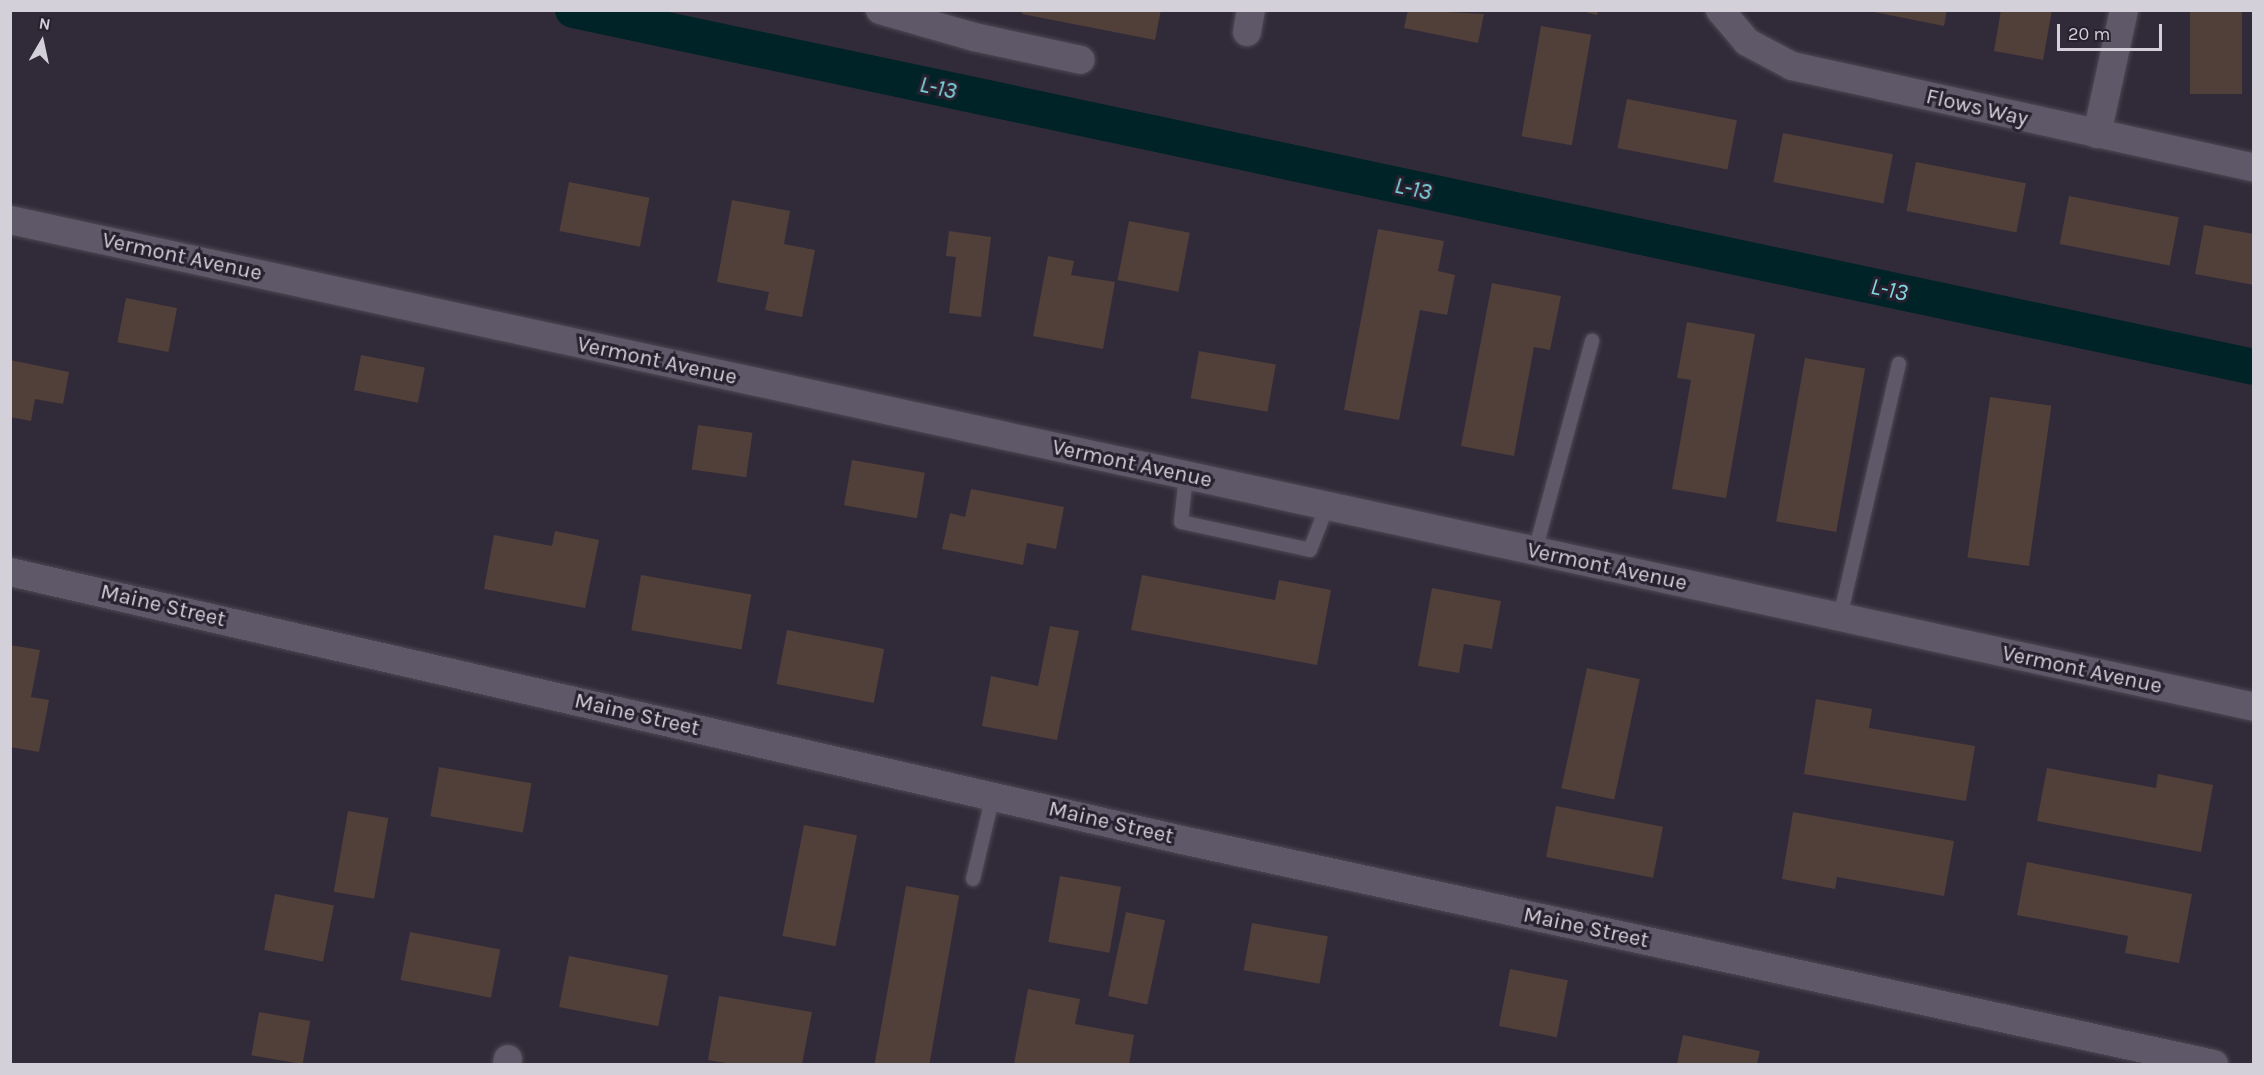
<!DOCTYPE html>
<style>
body{margin:0}
#map{position:relative;width:2264px;height:1075px;overflow:hidden;background:#312b39;font-family:Karla,sans-serif}
div>[style]{position:absolute}
.canal>*{height:36px;margin:-18px;padding:0 18px;transform-origin:18px;border-radius:18px;background:#002327}
.building>*{inset:0;background:#513f3a;transform-origin:0 0}
.roads{filter:drop-shadow(0 0 2px #4d4854) drop-shadow(0 0 2px #4d4854)}
.lane>*{height:14px;margin:-7px;padding:0 7px;transform-origin:7px;border-radius:7px;background:#5e5868}
.street>*{height:28px;margin:-14px;padding:0 14px;transform-origin:14px;border-radius:14px;background:#5e5868}
span{translate:-50% -50%;white-space:nowrap;text-align:center;line-height:1.15;-webkit-text-stroke:6px #27212f;paint-order:stroke}
.street-label{font-size:22px;color:#d3d0d9}
.water-label{font-size:24px;color:#81d6df;font-style:italic}
.frame{position:absolute;inset:0;border:12px solid #d3d0d9;pointer-events:none}
.north{position:absolute;left:12px;top:12px;width:60px;height:60px;-webkit-text-stroke:4px #27212f;paint-order:stroke;rotate:9deg;font-size:16px;font-weight:700;line-height:24px;text-align:center;color:#d3d0d9}
.north::after{content:'';display:block;margin:auto;width:21px;height:27px;background:#d3d0d9;clip-path:polygon(50% 0,100% 100%,50% 72%,0 100%)}
.scale{position:absolute;left:2057px;top:24px;width:105px;height:27px;box-sizing:border-box;border:3px solid #d3d0d9;border-top:0;padding-left:8px;font-size:18px;line-height:21px;white-space:nowrap;color:#d3d0d9;-webkit-text-stroke:4px #27212f;paint-order:stroke}
</style>
<div id="map">
<div class="canal">
<div style="left:573px;top:10px;width:1718px;rotate:11.99deg"></div>
</div>
<div class="building">
<div style="clip-path:polygon(1022px 10px,1161px 10px,1155px 40px,1022px 14px)"></div>
<div style="clip-path:polygon(1408px 10px,1484px 14px,1478px 43px,1404px 28px)"></div>
<div style="clip-path:polygon(1578px 10px,1598px 10px,1597px 15px)"></div>
<div style="clip-path:polygon(1864px 10px,1947px 10px,1944px 26px)"></div>
<div style="clip-path:polygon(2001px 10px,2052px 10px,2043px 60px,1994px 51px)"></div>
<div style="left:2190px;top:10px;width:52px;height:84px"></div>
<div style="left:1541px;top:26px;width:51px;height:112px;rotate:10deg"></div>
<div style="left:1627px;top:99px;width:112px;height:50px;rotate:11deg"></div>
<div style="left:1783px;top:133px;width:112px;height:50px;rotate:11deg"></div>
<div style="left:1916px;top:162px;width:112px;height:50px;rotate:11deg"></div>
<div style="left:569px;top:182px;width:82px;height:50px;rotate:11deg"></div>
<div style="left:2069px;top:196px;width:112px;height:49px;rotate:11deg"></div>
<div style="clip-path:polygon(732px 200px,790px 211px,784px 244px,815px 250px,802px 317px,765px 310px,769px 292px,717px 282px)"></div>
<div style="left:1129px;top:221px;width:62px;height:60px;rotate:11deg"></div>
<div style="clip-path:polygon(2204px 225px,2254px 234px,2254px 285px,2195px 274px)"></div>
<div style="clip-path:polygon(1378px 229px,1444px 241px,1438px 271px,1455px 275px,1447px 315px,1420px 310px,1399px 420px,1344px 410px)"></div>
<div style="clip-path:polygon(949px 231px,991px 237px,981px 317px,949px 313px,956px 257px,946px 256px)"></div>
<div style="clip-path:polygon(1048px 256px,1074px 261px,1071px 275px,1115px 282px,1103px 349px,1033px 336px)"></div>
<div style="clip-path:polygon(1492px 283px,1561px 296px,1550px 350px,1534px 347px,1514px 456px,1461px 446px)"></div>
<div style="left:126px;top:298px;width:52px;height:45px;rotate:11deg"></div>
<div style="clip-path:polygon(1687px 322px,1755px 334px,1726px 498px,1672px 489px,1691px 380px,1677px 378px)"></div>
<div style="left:1199px;top:351px;width:78px;height:48px;rotate:10deg"></div>
<div style="left:361px;top:355px;width:65px;height:36px;rotate:11deg"></div>
<div style="left:1805px;top:358px;width:61px;height:166px;rotate:10deg"></div>
<div style="clip-path:polygon(10px 360px,69px 372px,63px 404px,35px 399px,31px 421px,10px 417px)"></div>
<div style="left:1990px;top:397px;width:62px;height:162px;rotate:8deg"></div>
<div style="left:698px;top:425px;width:55px;height:45px;rotate:8deg"></div>
<div style="left:852px;top:460px;width:74px;height:46px;rotate:10deg"></div>
<div style="clip-path:polygon(971px 489px,1064px 507px,1056px 549px,1027px 543px,1023px 565px,942px 549px,950px 513px,965px 517px)"></div>
<div style="clip-path:polygon(555px 531px,599px 540px,585px 608px,484px 589px,494px 535px,552px 546px)"></div>
<div style="left:641px;top:575px;width:112px;height:56px;rotate:10deg"></div>
<div style="clip-path:polygon(1142px 575px,1275px 600px,1279px 580px,1331px 590px,1317px 665px,1131px 630px)"></div>
<div style="clip-path:polygon(1432px 588px,1501px 601px,1492px 649px,1464px 644px,1459px 673px,1418px 666px)"></div>
<div style="clip-path:polygon(1050px 626px,1079px 631px,1057px 740px,982px 726px,991px 676px,1038px 686px)"></div>
<div style="left:787px;top:630px;width:99px;height:55px;rotate:11deg"></div>
<div style="clip-path:polygon(10px 645px,40px 650px,31px 697px,49px 700px,39px 752px,10px 747px)"></div>
<div style="left:1587px;top:668px;width:54px;height:123px;rotate:12deg"></div>
<div style="clip-path:polygon(1816px 699px,1872px 709px,1869px 728px,1975px 746px,1966px 801px,1804px 774px)"></div>
<div style="left:439px;top:767px;width:94px;height:50px;rotate:10deg"></div>
<div style="clip-path:polygon(2047px 768px,2156px 788px,2158px 774px,2213px 785px,2201px 852px,2037px 821px)"></div>
<div style="left:1556px;top:806px;width:109px;height:52px;rotate:11deg"></div>
<div style="left:348px;top:811px;width:41px;height:82px;rotate:10deg"></div>
<div style="clip-path:polygon(1793px 812px,1954px 841px,1944px 896px,1837px 877px,1835px 889px,1782px 879px)"></div>
<div style="left:804px;top:825px;width:54px;height:113px;rotate:11deg"></div>
<div style="clip-path:polygon(2027px 862px,2192px 894px,2179px 963px,2125px 953px,2128px 936px,2017px 915px)"></div>
<div style="left:1060px;top:876px;width:62px;height:67px;rotate:10deg"></div>
<div style="left:906px;top:886px;width:54px;height:181px;rotate:10deg"></div>
<div style="left:275px;top:894px;width:60px;height:57px;rotate:11deg"></div>
<div style="left:1126px;top:912px;width:40px;height:86px;rotate:12deg"></div>
<div style="left:1252px;top:923px;width:77px;height:48px;rotate:10deg"></div>
<div style="left:410px;top:932px;width:92px;height:49px;rotate:11deg"></div>
<div style="left:569px;top:956px;width:101px;height:52px;rotate:11deg"></div>
<div style="left:1510px;top:969px;width:59px;height:58px;rotate:11deg"></div>
<div style="clip-path:polygon(1028px 989px,1080px 999px,1075px 1024px,1134px 1035px,1129px 1064px,1014px 1064px)"></div>
<div style="clip-path:polygon(719px 996px,812px 1012px,802px 1064px,732px 1064px,708px 1060px)"></div>
<div style="left:259px;top:1012px;width:52px;height:44px;rotate:10deg"></div>
<div style="clip-path:polygon(1683px 1035px,1760px 1051px,1757px 1064px,1677px 1064px)"></div>
</div>
<div class="roads">
<div class="lane">
<div style="left:1186px;top:476px;width:46px;rotate:96.2deg"></div>
<div style="left:1181px;top:522px;width:132px;rotate:12.2deg"></div>
<div style="left:1310px;top:550px;width:47px;rotate:-68.9deg"></div>
<div style="left:1535px;top:551px;width:218px;rotate:-74.8deg"></div>
<div style="left:1840px;top:617px;width:260px;rotate:-76.9deg"></div>
<div style="left:973px;top:879px;width:85px;rotate:-76.5deg"></div>
</div>
<div class="street">
<div style="left:880px;top:10px;width:98px;rotate:16deg"></div>
<div style="left:974px;top:37px;width:109px;rotate:12.1deg"></div>
<div style="left:1720px;top:10px;width:42px;rotate:49.8deg"></div>
<div style="left:1747px;top:42px;width:51px;rotate:28.1deg"></div>
<div style="left:1792px;top:66px;width:473px;rotate:12.4deg"></div>
<div style="left:1247px;top:32px;width:22px;rotate:-80deg"></div>
<div style="left:2097px;top:134px;width:127px;rotate:-77.7deg"></div>
<div style="left:10px;top:220px;width:2296px;rotate:12.24deg"></div>
<div style="left:10px;top:572px;width:1202px;rotate:12.88deg"></div>
<div style="left:1182px;top:840px;width:1056px;rotate:12.25deg"></div>
<div style="left:507px;top:1064px;width:5px;rotate:-79deg"></div>
</div>
</div>
<div class="street-label">
<span style="left:1977px;top:108px;rotate:13deg">Flows Way</span>
<span style="left:182px;top:257px;rotate:12deg">Vermont Avenue</span>
<span style="left:657px;top:361px;rotate:12deg">Vermont Avenue</span>
<span style="left:1132px;top:464px;rotate:12deg">Vermont Avenue</span>
<span style="left:1607px;top:567px;rotate:12deg">Vermont Avenue</span>
<span style="left:163px;top:606px;rotate:13deg">Maine Street</span>
<span style="left:2082px;top:670px;rotate:12deg">Vermont Avenue</span>
<span style="left:637px;top:715px;rotate:13deg">Maine Street</span>
<span style="left:1111px;top:823px;rotate:13deg">Maine Street</span>
<span style="left:1586px;top:928px;rotate:12deg">Maine Street</span>
</div>
<div class="water-label">
<span style="left:938px;top:88px;rotate:12deg">L-13</span>
<span style="left:1413px;top:189px;rotate:12deg">L-13</span>
<span style="left:1889px;top:290px;rotate:12deg">L-13</span>
</div>
<div class="frame"></div>
<div class="north">N</div>
<div class="scale">20 m</div>
</div>
